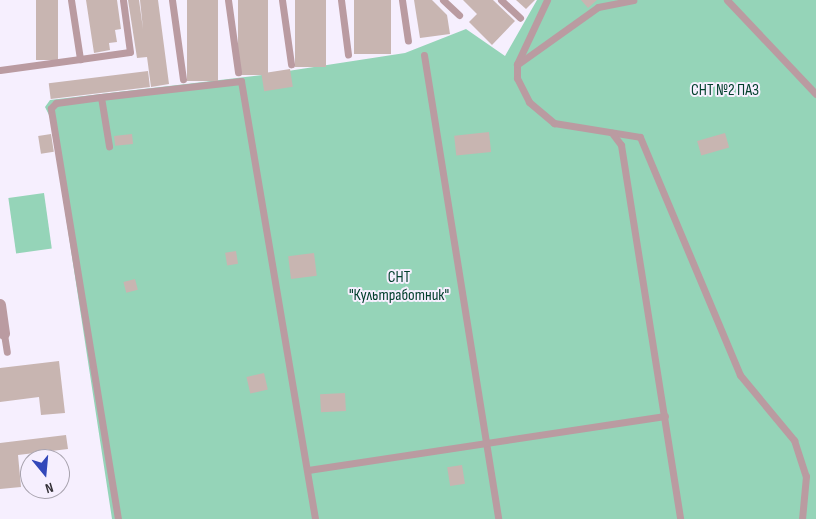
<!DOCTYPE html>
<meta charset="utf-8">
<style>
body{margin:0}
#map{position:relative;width:816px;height:519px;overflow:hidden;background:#f6effe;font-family:"Sofia Sans Condensed",sans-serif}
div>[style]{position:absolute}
.green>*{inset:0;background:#95d4b8;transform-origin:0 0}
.building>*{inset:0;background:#c8b5b1;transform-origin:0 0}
.service>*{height:7px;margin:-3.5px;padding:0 3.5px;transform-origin:3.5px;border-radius:3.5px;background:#ba9ba1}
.minor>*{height:12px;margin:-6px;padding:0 6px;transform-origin:6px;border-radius:6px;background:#ba9ba1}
span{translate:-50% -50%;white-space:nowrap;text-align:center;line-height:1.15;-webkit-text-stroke:4px #f6effe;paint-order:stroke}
.park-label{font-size:16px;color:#03402d}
.north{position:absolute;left:20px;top:449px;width:50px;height:50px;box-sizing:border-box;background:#f6effe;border:1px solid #a8a3ae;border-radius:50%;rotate:163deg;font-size:14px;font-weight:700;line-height:20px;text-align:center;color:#343137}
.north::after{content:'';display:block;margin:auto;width:18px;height:22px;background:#3348ba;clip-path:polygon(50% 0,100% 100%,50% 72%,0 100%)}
</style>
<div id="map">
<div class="green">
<div style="clip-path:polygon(537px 0,816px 0,816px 519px,112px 519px,51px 119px,45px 107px,50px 100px,262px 75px,405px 53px,466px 29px,505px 56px)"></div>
<div style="left:44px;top:193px;width:56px;height:36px;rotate:82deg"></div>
</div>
<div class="building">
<div style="left:36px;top:0;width:22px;height:60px"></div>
<div style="clip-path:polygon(86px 0,117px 0,121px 29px,115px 30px,117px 42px,109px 43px,110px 50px,94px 53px)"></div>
<div style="clip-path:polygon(128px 0,139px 0,143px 29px,140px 0,158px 0,169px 84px,151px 87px,147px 57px,137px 58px)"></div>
<div style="left:187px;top:0;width:31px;height:81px"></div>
<div style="left:238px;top:0;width:30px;height:75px"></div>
<div style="left:295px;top:0;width:31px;height:67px"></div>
<div style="left:354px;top:0;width:37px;height:54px"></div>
<div style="clip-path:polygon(414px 0,432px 0,447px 15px,450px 34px,420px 38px)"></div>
<div style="clip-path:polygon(463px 0,493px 0,515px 21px,492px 45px,469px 22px,477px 14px)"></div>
<div style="clip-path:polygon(516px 0,535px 0,526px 9px)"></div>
<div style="clip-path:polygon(581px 0,597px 0,588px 8px)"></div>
<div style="left:290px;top:69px;width:18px;height:29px;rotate:81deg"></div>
<div style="left:148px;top:71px;width:16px;height:100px;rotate:83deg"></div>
<div style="left:489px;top:132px;width:20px;height:35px;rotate:84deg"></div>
<div style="left:725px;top:133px;width:15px;height:29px;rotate:74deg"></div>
<div style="left:51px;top:134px;width:18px;height:13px;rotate:81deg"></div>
<div style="left:132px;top:134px;width:10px;height:18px;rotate:84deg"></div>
<div style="left:236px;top:251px;width:13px;height:11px;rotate:81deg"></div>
<div style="left:314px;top:253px;width:23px;height:26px;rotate:83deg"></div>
<div style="left:135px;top:279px;width:11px;height:12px;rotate:75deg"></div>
<div style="clip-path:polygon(59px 361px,65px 413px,41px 415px,39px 397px,0 402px,0 368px)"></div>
<div style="left:264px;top:373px;width:17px;height:18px;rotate:77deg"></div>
<div style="left:345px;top:393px;width:18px;height:25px;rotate:87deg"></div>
<div style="clip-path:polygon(66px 435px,68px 449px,18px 455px,21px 487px,0 489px,0 443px)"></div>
<div style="left:462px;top:465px;width:19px;height:15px;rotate:81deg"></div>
</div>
<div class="service">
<div style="left:71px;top:0;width:60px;rotate:81.3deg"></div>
<div style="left:80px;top:59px;width:50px;rotate:-8deg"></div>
<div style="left:130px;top:52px;width:52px;rotate:-97.7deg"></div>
<div style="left:172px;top:0;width:80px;rotate:82.1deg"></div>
<div style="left:228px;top:0;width:73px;rotate:82.1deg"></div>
<div style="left:282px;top:0;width:65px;rotate:82deg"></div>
<div style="left:341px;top:0;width:55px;rotate:82.7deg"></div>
<div style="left:402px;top:0;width:41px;rotate:81.7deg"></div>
<div style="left:443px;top:0;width:22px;rotate:43deg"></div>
<div style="left:501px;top:0;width:26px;rotate:43deg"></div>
<div style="left:547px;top:0;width:71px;rotate:115.1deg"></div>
<div style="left:517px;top:64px;width:14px;rotate:90deg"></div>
<div style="left:517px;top:78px;width:27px;rotate:63deg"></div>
<div style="left:529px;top:102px;width:33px;rotate:40deg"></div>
<div style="left:554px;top:123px;width:87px;rotate:9.2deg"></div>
<div style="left:640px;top:137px;width:258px;rotate:67.2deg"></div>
<div style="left:740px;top:375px;width:85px;rotate:50.3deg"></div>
<div style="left:794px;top:440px;width:38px;rotate:72deg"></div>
<div style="left:806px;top:476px;width:43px;rotate:95.3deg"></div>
<div style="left:727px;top:0;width:129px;rotate:46.6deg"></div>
<div style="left:424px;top:55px;width:470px;rotate:80.9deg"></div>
<div style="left:518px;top:64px;width:98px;rotate:-35.5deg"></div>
<div style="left:598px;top:7px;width:36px;rotate:-11deg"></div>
<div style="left:0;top:70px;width:81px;rotate:-7.8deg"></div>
<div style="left:101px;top:97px;width:50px;rotate:80.7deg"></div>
<div style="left:612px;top:133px;width:15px;rotate:53deg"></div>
<div style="left:621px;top:145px;width:379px;rotate:81deg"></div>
<div style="left:4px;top:334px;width:18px;rotate:81deg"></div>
<div style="left:308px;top:470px;width:361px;rotate:-8.6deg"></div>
<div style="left:118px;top:519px;width:416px;rotate:-99.3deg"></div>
<div style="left:51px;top:108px;width:7px;rotate:-45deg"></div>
<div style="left:56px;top:103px;width:45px;rotate:-7.6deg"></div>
<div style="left:101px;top:97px;width:141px;rotate:-6.5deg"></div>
<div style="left:241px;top:81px;width:444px;rotate:80.4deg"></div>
</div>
<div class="minor">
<div style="left:0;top:305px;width:29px;rotate:82deg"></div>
</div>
<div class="park-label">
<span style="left:725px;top:91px">СНТ №2 ПАЗ</span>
<span style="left:399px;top:287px">СНТ<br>"Культработник"</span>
</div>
<div class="north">N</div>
</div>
